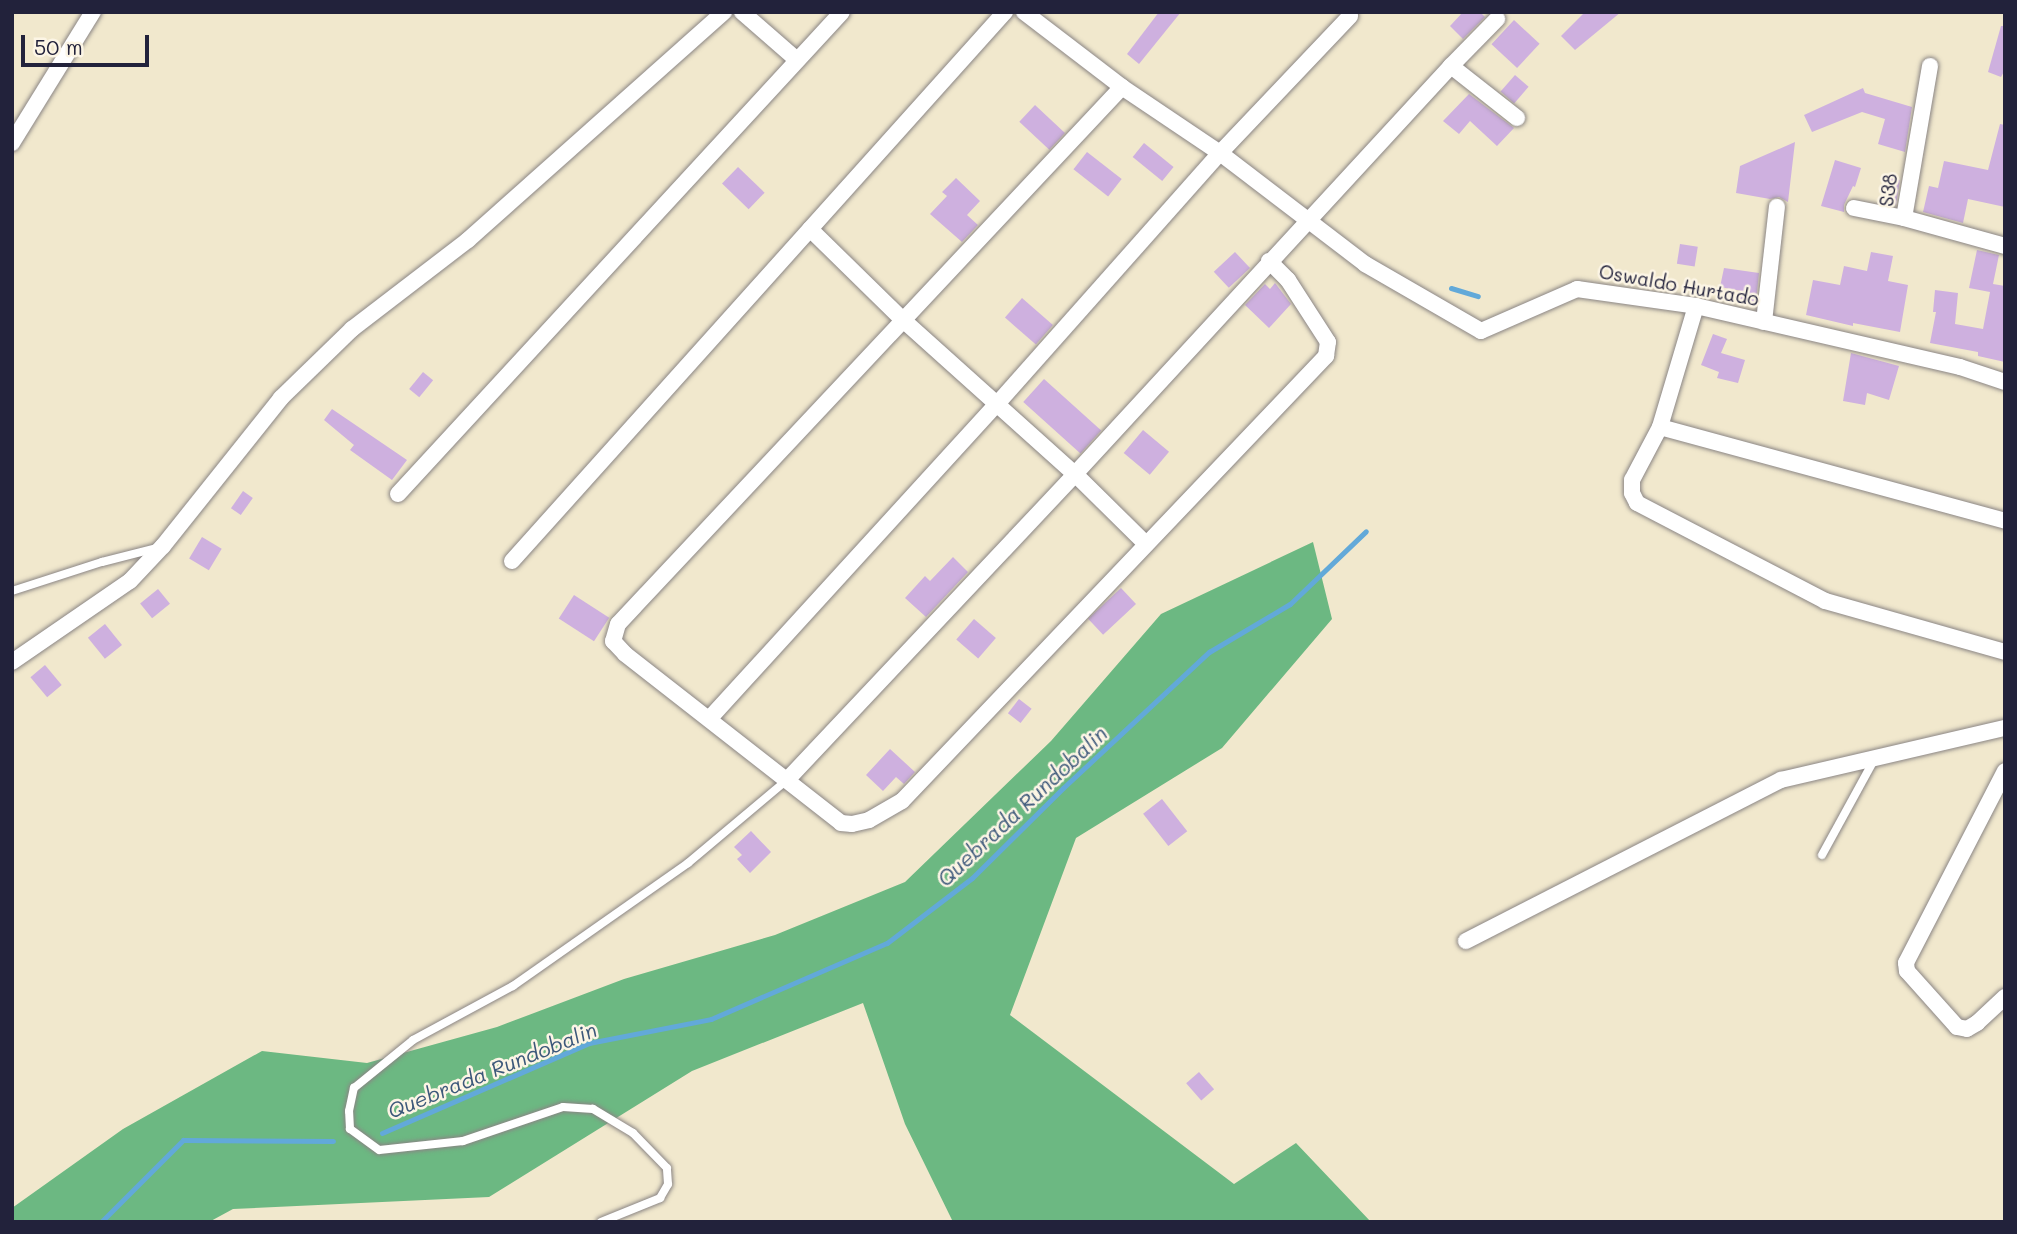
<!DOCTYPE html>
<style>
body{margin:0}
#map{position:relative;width:2017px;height:1234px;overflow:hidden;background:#f1e8cd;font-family:Mali,sans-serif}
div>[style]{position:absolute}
.forest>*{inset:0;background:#6cb882}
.stream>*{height:5px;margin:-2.5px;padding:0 2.5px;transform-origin:2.5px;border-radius:2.5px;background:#62a9d9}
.building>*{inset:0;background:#ceb0df;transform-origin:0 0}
.roads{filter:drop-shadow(0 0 2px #8a8584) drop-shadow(0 0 2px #8a8584)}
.service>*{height:8px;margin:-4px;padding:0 4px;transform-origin:4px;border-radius:4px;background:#fff}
.minor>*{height:16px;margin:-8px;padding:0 8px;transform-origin:8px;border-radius:8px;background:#fff}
span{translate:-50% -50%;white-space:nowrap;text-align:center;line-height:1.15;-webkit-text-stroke:5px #fcf5e5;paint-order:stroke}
.street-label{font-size:19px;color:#22223b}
.water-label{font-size:21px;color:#3c587a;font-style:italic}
.frame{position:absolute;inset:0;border:14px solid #22223b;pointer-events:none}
.scale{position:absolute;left:21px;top:35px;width:128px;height:32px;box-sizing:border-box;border:4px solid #22223b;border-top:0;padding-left:9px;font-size:21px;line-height:24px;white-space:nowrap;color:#22223b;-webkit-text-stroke:5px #fcf5e5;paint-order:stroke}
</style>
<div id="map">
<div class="forest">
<div style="clip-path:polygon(1313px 542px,1332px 619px,1222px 748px,1076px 838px,1010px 1015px,1234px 1184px,1296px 1143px,1371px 1222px,953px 1222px,905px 1124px,863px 1003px,692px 1071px,489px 1197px,233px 1209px,209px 1222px,12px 1222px,12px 1208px,123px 1129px,262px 1051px,367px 1063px,497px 1027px,624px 979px,775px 935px,905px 882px,1051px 741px,1161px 614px)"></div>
</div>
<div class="stream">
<div style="left:1451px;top:288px;width:28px;rotate:17deg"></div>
<div style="left:382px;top:1133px;width:226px;rotate:-23.5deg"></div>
<div style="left:589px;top:1043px;width:124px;rotate:-11.1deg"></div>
<div style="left:711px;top:1019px;width:192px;rotate:-23.4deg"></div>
<div style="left:887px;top:943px;width:107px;rotate:-37.4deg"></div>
<div style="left:972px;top:878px;width:128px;rotate:-44.7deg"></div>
<div style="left:1063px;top:788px;width:200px;rotate:-43deg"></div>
<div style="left:1209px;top:652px;width:94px;rotate:-30.7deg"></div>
<div style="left:1290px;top:604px;width:105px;rotate:-43.8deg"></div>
<div style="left:101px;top:1222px;width:116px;rotate:-45deg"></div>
<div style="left:183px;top:1140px;width:150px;rotate:0.4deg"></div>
</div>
<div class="building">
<div style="clip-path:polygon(1159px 12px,1181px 12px,1139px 64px,1127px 54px)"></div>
<div style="clip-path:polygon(1463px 12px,1480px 12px,1485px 17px,1463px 39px,1450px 26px)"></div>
<div style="clip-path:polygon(1585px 12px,1621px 12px,1575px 50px,1561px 36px)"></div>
<div style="left:1514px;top:20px;width:35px;height:33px;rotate:43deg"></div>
<div style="clip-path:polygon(2001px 26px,2005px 26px,2005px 70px,2001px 77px,1988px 72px)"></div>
<div style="left:1515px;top:75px;width:18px;height:22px;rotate:41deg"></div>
<div style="clip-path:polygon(1863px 88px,1865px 93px,1912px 107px,1905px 152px,1878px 144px,1885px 119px,1862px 112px,1812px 132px,1804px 115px)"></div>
<div style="clip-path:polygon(1469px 94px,1514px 128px,1497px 146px,1470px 121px,1459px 134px,1443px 121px)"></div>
<div style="left:1035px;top:105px;width:41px;height:23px;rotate:43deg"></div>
<div style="clip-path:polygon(2000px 124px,2005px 125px,2005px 207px,1968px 199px,1963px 223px,1923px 212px,1929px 186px,1938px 188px,1944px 161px,1988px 170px)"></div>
<div style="clip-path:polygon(1795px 142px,1788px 202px,1779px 197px,1770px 199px,1736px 193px,1740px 166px)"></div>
<div style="left:1144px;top:143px;width:38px;height:18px;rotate:39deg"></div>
<div style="left:1087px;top:152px;width:44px;height:22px;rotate:38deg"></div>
<div style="clip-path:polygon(1835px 160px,1861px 168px,1855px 187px,1853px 186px,1844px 205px,1844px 212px,1821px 206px)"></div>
<div style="left:738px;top:167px;width:37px;height:23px;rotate:44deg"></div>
<div style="clip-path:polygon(1888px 176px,1900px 180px,1896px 205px,1881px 201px)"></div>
<div style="clip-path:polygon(956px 178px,980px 201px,967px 215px,978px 225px,962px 242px,930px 214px,947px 196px,942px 192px)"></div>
<div style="left:1680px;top:244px;width:18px;height:20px;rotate:9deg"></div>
<div style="clip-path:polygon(1977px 250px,1999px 255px,1993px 284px,2005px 286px,2005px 362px,1978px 356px,1978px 352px,1930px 343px,1936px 312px,1933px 312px,1935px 290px,1958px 293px,1955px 324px,1983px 329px,1990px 292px,1969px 288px)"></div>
<div style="left:1235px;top:252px;width:22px;height:29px;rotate:47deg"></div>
<div style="clip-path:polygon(1871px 252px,1893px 256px,1888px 281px,1908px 285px,1900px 332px,1853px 323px,1853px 326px,1806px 315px,1813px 280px,1840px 285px,1844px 266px,1867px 271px)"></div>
<div style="clip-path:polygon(1724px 268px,1759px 273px,1756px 302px,1740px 300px,1742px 291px,1720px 287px)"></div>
<div style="clip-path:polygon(1275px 283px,1291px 304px,1269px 328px,1245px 305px,1265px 284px,1270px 289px)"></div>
<div style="left:1022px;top:298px;width:41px;height:26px;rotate:41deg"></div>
<div style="clip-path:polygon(1713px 334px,1727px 339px,1721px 353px,1745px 360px,1738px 383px,1717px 378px,1719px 372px,1701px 365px)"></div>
<div style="clip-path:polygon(1851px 353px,1899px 366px,1889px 400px,1867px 393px,1865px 405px,1843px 401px)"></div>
<div style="left:423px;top:372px;width:13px;height:22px;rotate:39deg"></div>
<div style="left:1044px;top:379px;width:77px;height:31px;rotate:42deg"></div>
<div style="clip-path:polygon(332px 409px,407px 460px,392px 480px,350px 450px,354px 445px,324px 420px)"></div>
<div style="left:1143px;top:430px;width:34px;height:30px;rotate:40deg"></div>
<div style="left:243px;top:491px;width:12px;height:21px;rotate:35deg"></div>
<div style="left:202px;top:537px;width:23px;height:25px;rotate:31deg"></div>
<div style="clip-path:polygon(953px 557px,968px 572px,926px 617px,905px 598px,925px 576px,930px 581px)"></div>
<div style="left:1121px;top:588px;width:22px;height:45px;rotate:47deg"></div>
<div style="left:158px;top:589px;width:19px;height:23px;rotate:51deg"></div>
<div style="left:574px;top:595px;width:42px;height:28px;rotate:33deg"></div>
<div style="left:974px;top:619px;width:29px;height:27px;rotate:41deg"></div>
<div style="left:105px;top:624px;width:27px;height:22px;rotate:51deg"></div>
<div style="left:45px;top:665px;width:26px;height:19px;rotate:50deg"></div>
<div style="left:1019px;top:699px;width:16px;height:18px;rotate:38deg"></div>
<div style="clip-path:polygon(890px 749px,915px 772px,904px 784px,896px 777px,883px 791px,866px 775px)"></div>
<div style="left:1162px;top:799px;width:41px;height:24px;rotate:52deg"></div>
<div style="clip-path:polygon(751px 831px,771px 852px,750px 873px,737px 859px,742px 855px,734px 847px)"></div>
<div style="left:1199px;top:1072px;width:23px;height:17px;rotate:49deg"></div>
</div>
<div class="roads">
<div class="service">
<div style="left:12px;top:591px;width:95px;rotate:-17.9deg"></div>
<div style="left:102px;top:562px;width:57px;rotate:-14.3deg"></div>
<div style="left:1822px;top:855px;width:108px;rotate:-61.3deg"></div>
<div style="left:601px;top:1222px;width:64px;rotate:-22.1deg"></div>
<div style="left:660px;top:1198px;width:16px;rotate:-60deg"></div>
<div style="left:668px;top:1184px;width:16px;rotate:-94deg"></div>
<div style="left:667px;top:1168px;width:49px;rotate:-134.2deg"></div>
<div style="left:633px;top:1133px;width:47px;rotate:-149deg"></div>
<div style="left:593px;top:1109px;width:30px;rotate:-176deg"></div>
<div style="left:563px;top:1107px;width:106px;rotate:161.2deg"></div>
<div style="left:463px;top:1141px;width:84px;rotate:173.9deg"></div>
<div style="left:379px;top:1150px;width:36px;rotate:-144deg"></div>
<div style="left:350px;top:1129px;width:18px;rotate:-93deg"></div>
<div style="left:349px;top:1111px;width:24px;rotate:-78deg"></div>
<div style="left:354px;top:1088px;width:76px;rotate:-39.1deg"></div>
<div style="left:413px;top:1040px;width:114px;rotate:-28.4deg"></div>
<div style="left:513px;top:986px;width:214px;rotate:-35.1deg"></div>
<div style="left:688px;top:863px;width:129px;rotate:-40deg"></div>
</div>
<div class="minor">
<div style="left:742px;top:12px;width:73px;rotate:41.1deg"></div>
<div style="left:1024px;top:12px;width:123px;rotate:37.4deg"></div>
<div style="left:1122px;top:87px;width:118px;rotate:34deg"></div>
<div style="left:1220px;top:153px;width:183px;rotate:37.4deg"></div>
<div style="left:1365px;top:264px;width:134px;rotate:30deg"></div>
<div style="left:1481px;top:331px;width:105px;rotate:-23.6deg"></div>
<div style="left:1577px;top:289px;width:120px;rotate:8.1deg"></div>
<div style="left:1696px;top:306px;width:271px;rotate:13deg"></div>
<div style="left:1960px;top:367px;width:47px;rotate:18.4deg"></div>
<div style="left:1451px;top:66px;width:66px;rotate:-45.6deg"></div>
<div style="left:1930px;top:66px;width:154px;rotate:99.7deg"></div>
<div style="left:1904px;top:218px;width:105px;rotate:15.5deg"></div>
<div style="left:1122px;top:87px;width:736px;rotate:133.18deg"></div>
<div style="left:618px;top:624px;width:18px;rotate:106deg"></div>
<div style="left:613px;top:641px;width:18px;rotate:47deg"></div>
<div style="left:625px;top:654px;width:274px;rotate:38deg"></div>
<div style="left:841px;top:823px;width:11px;rotate:5deg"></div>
<div style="left:852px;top:824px;width:17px;rotate:-13deg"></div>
<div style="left:869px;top:820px;width:38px;rotate:-30deg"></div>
<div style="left:902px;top:801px;width:615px;rotate:-46.38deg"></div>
<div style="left:1326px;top:356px;width:14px;rotate:-82deg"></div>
<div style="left:1328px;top:342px;width:74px;rotate:-122.8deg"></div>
<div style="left:1288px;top:280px;width:27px;rotate:-135deg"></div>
<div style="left:12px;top:143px;width:154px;rotate:-58.3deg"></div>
<div style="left:1854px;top:208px;width:51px;rotate:11.3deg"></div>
<div style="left:810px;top:229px;width:129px;rotate:44.4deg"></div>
<div style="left:902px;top:319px;width:232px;rotate:41.9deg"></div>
<div style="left:1075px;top:474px;width:100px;rotate:44.6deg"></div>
<div style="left:1696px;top:306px;width:126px;rotate:106.6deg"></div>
<div style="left:1660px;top:427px;width:60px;rotate:117.8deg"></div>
<div style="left:1632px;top:480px;width:13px;rotate:90deg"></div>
<div style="left:1632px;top:493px;width:11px;rotate:63deg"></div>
<div style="left:1637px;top:503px;width:212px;rotate:27.5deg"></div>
<div style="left:1825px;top:601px;width:187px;rotate:15.8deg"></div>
<div style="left:1764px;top:322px;width:116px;rotate:-83.6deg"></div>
<div style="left:1660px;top:427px;width:358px;rotate:15.2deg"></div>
<div style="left:398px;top:494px;width:655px;rotate:-47.35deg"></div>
<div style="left:512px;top:561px;width:738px;rotate:-48.08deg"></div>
<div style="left:12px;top:662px;width:143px;rotate:-34.5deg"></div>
<div style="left:130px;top:581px;width:48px;rotate:-46.7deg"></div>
<div style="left:163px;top:546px;width:189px;rotate:-51.4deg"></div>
<div style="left:281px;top:398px;width:99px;rotate:-44.2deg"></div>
<div style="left:352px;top:329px;width:146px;rotate:-37.5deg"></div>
<div style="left:468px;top:240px;width:343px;rotate:-41.7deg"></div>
<div style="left:710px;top:718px;width:425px;rotate:-47.6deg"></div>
<div style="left:997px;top:404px;width:336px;rotate:-48.4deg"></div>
<div style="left:1220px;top:153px;width:189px;rotate:-46.5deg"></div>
<div style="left:2005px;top:771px;width:216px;rotate:117.3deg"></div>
<div style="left:1906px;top:963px;width:8px;rotate:83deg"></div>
<div style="left:1907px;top:971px;width:75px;rotate:48.2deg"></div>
<div style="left:1957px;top:1027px;width:10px;rotate:11deg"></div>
<div style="left:1967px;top:1029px;width:12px;rotate:-31deg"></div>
<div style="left:1977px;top:1023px;width:38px;rotate:-43deg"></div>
<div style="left:787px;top:780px;width:420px;rotate:-46.7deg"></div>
<div style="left:1075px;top:474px;width:555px;rotate:-47.34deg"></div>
<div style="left:1451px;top:66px;width:84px;rotate:38.2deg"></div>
<div style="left:1466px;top:941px;width:354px;rotate:-27.1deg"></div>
<div style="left:1781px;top:780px;width:230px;rotate:-13.1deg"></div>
</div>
</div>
<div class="street-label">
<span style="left:1888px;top:190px;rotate:-82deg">S38</span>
<span style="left:1679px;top:285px;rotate:10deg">Oswaldo Hurtado</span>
</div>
<div class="water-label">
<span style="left:1022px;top:806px;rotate:-43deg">Quebrada Rundobalin</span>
<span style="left:492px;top:1070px;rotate:-22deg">Quebrada Rundobalin</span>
</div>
<div class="frame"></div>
<div class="scale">50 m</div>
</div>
